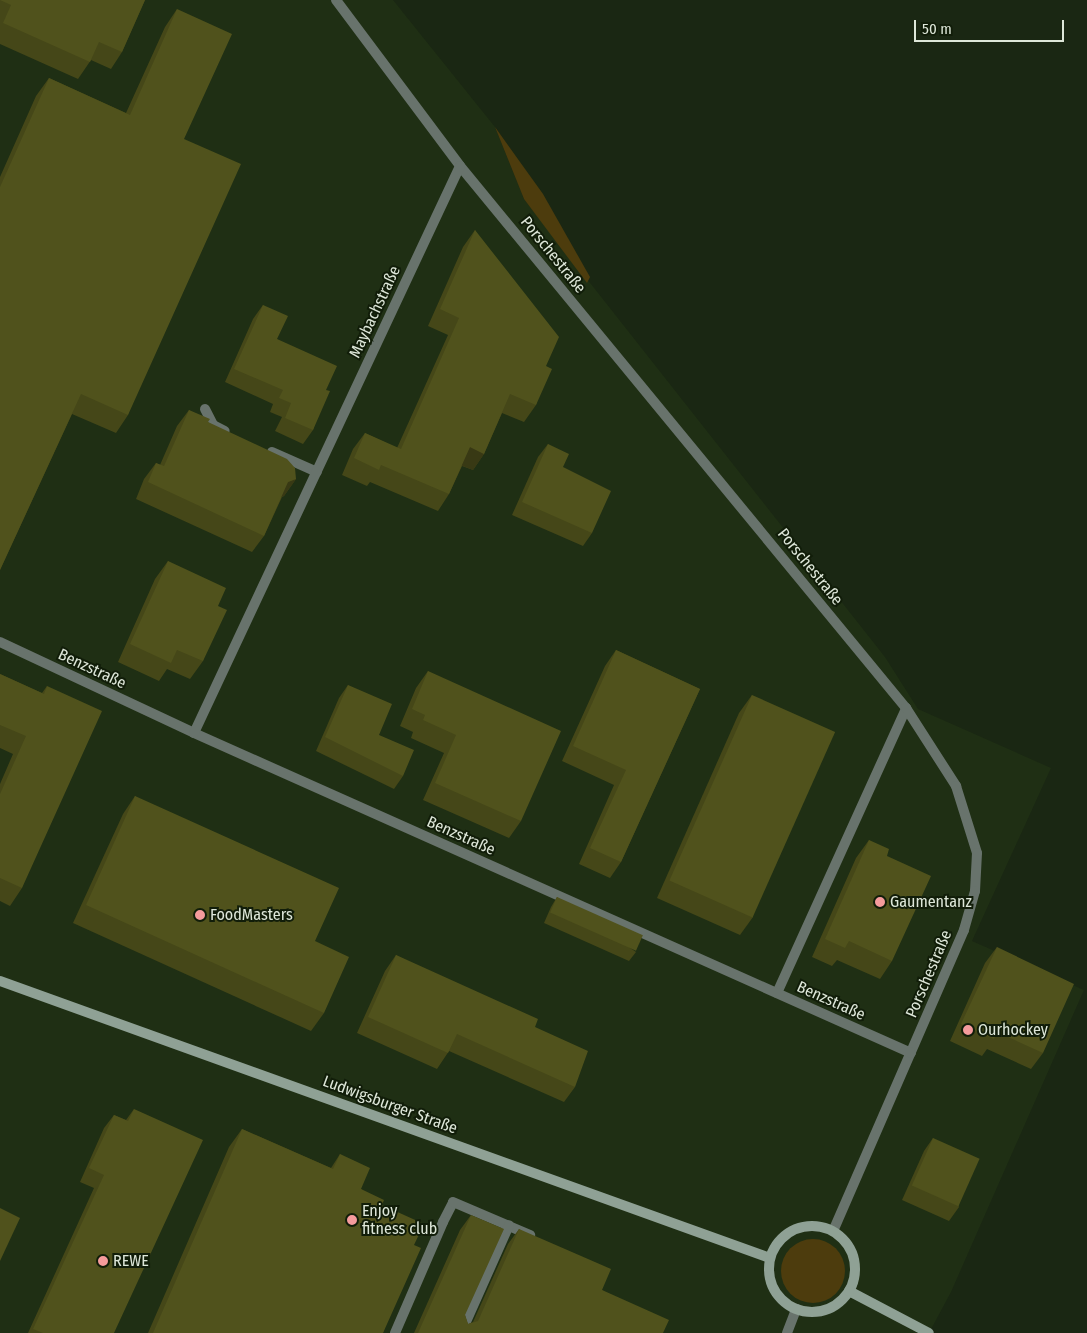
<!DOCTYPE html>
<meta charset="utf-8">
<style>
body{margin:0}
#map{position:relative;width:1087px;height:1333px;overflow:hidden;background:#1a2713;font-family:"Fira Sans Condensed",sans-serif}
div>[style]{position:absolute}
.built>*{inset:0;background:#1f2f14}
.green>*{inset:0;background:#4d3c0d}
.round{border-radius:50%}
.service>*{height:10px;margin:-5px;padding:0 5px;transform-origin:5px;border-radius:5px;background:#68736c}
.minor>*{height:10px;margin:-5px;padding:0 5px;transform-origin:5px;border-radius:5px;background:#68736c}
.tertiary>*{height:10px;margin:-5px;padding:0 5px;transform-origin:5px;border-radius:5px;background:#68736c}
.secondary>*{height:10px;margin:-5px;padding:0 5px;transform-origin:5px;border-radius:5px;background:#8fa195}
.secondary>.ring{margin:-5px;padding:0;box-sizing:content-box;background:none;border:10px solid #8fa195;border-radius:50%}
.wall>*{inset:0;background:#454718}
.shaded-wall>*{inset:0;background:#383914}
.building>*{inset:0;background:#50521c;transform-origin:0 0}
.dots>*{width:14px;height:14px;translate:-50% -50%;box-sizing:border-box;border:2px solid #111d09;border-radius:50%}
span{translate:-50% -50%;white-space:nowrap;text-align:center;line-height:1.15;-webkit-text-stroke:4px #111d09;paint-order:stroke}
.street-label{font-size:16px;color:#dee7d9}
.poi-label{font-size:16px;color:#dee7d9}
.left{translate:0 -50%;text-align:left}
.scale{position:absolute;left:914px;top:20px;width:150px;height:22px;box-sizing:border-box;border:2px solid #dee7d9;border-top:0;padding-left:6px;font-size:15px;line-height:18px;white-space:nowrap;color:#dee7d9;-webkit-text-stroke:4px #111d09;paint-order:stroke}
</style>
<div id="map">
<div class="built">
<div style="clip-path:polygon(0 0,393px 0,495px 127px,524px 199px,885px 657px,918px 709px,1051px 768px,972px 941px,1084px 990px,951px 1292px,929px 1333px,0 1333px)"></div>
</div>
<div class="green">
<div style="clip-path:polygon(495px 127px,543px 194px,590px 277px,587px 283px,524px 199px)"></div>
<div class="round" style="left:781px;top:1239px;width:64px;height:64px"></div>
</div>
<div class="service">
<div style="left:777px;top:993px;width:313px;rotate:-65.6deg"></div>
<div style="left:443px;top:1222px;width:22px;rotate:-63deg"></div>
<div style="left:453px;top:1202px;width:84px;rotate:23.2deg"></div>
<div style="left:461px;top:1333px;width:118px;rotate:-66deg"></div>
</div>
<div class="minor">
<div style="left:336px;top:0;width:207px;rotate:53.2deg"></div>
<div style="left:460px;top:166px;width:702px;rotate:50.55deg"></div>
<div style="left:906px;top:708px;width:93px;rotate:57.3deg"></div>
<div style="left:956px;top:786px;width:70px;rotate:72.6deg"></div>
<div style="left:977px;top:853px;width:38px;rotate:93deg"></div>
<div style="left:975px;top:891px;width:41px;rotate:105.8deg"></div>
<div style="left:964px;top:930px;width:328px;rotate:113.5deg"></div>
<div style="left:205px;top:409px;width:18px;rotate:63deg"></div>
<div style="left:213px;top:425px;width:13px;rotate:27deg"></div>
<div style="left:272px;top:452px;width:49px;rotate:24deg"></div>
<div style="left:0;top:642px;width:214px;rotate:25.1deg"></div>
<div style="left:194px;top:733px;width:785px;rotate:24.05deg"></div>
<div style="left:194px;top:733px;width:626px;rotate:-64.87deg"></div>
<div style="left:395px;top:1333px;width:121px;rotate:-66.6deg"></div>
</div>
<div class="tertiary">
<div style="left:787px;top:1333px;width:26px;rotate:-69deg"></div>
</div>
<div class="secondary">
<div style="left:0;top:981px;width:818px;rotate:19.79deg"></div>
<div class="ring" style="left:769px;top:1226px;width:76px;height:76px"></div>
<div style="left:849px;top:1291px;width:90px;rotate:27.7deg"></div>
</div>
<div class="wall">
<div style="clip-path:polygon(0 0,145px 0,122px 52px,111px 69px,91px 60px,78px 79px,0 44px)"></div>
<div style="clip-path:polygon(177px 9px,184px 139px,128px 415px,116px 433px,72px 414px,0 570px,0 177px,36px 96px,49px 78px,126px 113px,165px 27px)"></div>
<div style="clip-path:polygon(475px 230px,546px 366px,536px 405px,524px 422px,502px 413px,484px 454px,473px 470px,462px 466px,449px 494px,438px 511px,370px 482px,367px 486px,342px 475px,353px 449px,365px 433px,397px 448px,448px 335px,428px 326px,463px 247px)"></div>
<div style="clip-path:polygon(263px 305px,277px 339px,326px 390px,313px 430px,303px 444px,275px 431px,282px 417px,270px 412px,273px 404px,225px 382px,253px 319px)"></div>
<div style="clip-path:polygon(189px 410px,296px 479px,284px 496px,282px 497px,264px 536px,252px 552px,136px 499px,144px 479px,156px 463px,160px 465px,177px 426px)"></div>
<div style="clip-path:polygon(548px 444px,592px 533px,583px 546px,512px 515px,538px 457px)"></div>
<div style="clip-path:polygon(168px 561px,218px 606px,203px 661px,190px 679px,167px 669px,159px 681px,118px 662px,155px 579px)"></div>
<div style="clip-path:polygon(616px 650px,700px 689px,621px 862px,610px 878px,579px 864px,614px 785px,562px 761px,605px 666px)"></div>
<div style="clip-path:polygon(428px 671px,521px 821px,509px 838px,423px 800px,444px 753px,411px 738px,413px 732px,400px 726px,416px 688px)"></div>
<div style="clip-path:polygon(0 674px,42px 693px,47px 686px,22px 888px,10px 906px,0 901px,0 784px,13px 754px,0 748px)"></div>
<div style="clip-path:polygon(348px 685px,379px 735px,403px 776px,394px 789px,316px 751px,339px 698px)"></div>
<div style="clip-path:polygon(752px 695px,753px 917px,740px 935px,657px 898px,739px 713px)"></div>
<div style="clip-path:polygon(135px 796px,315px 941px,324px 1013px,311px 1031px,73px 923px,123px 814px)"></div>
<div style="clip-path:polygon(869px 840px,887px 856px,892px 961px,880px 979px,837px 960px,832px 966px,812px 957px,856px 858px)"></div>
<div style="clip-path:polygon(557px 897px,636px 952px,629px 961px,544px 923px,551px 907px)"></div>
<div style="clip-path:polygon(997px 947px,1043px 1053px,1031px 1069px,987px 1049px,982px 1056px,950px 1041px,985px 963px)"></div>
<div style="clip-path:polygon(396px 955px,535px 1027px,575px 1087px,564px 1102px,449px 1051px,437px 1069px,357px 1033px,385px 971px)"></div>
<div style="clip-path:polygon(134px 1109px,114px 1333px,28px 1333px,94px 1188px,80px 1182px,104px 1128px,114px 1115px,126px 1120px)"></div>
<div style="clip-path:polygon(242px 1129px,331px 1168px,340px 1154px,361px 1189px,382px 1205px,414px 1245px,383px 1333px,148px 1333px,229px 1147px)"></div>
<div style="clip-path:polygon(933px 1138px,959px 1207px,949px 1221px,902px 1200px,924px 1151px)"></div>
<div style="clip-path:polygon(471px 1215px,465px 1315px,468px 1324px,473px 1322px,508px 1244px,519px 1229px,602px 1290px,663px 1333px,414px 1333px,460px 1230px)"></div>
</div>
<div class="shaded-wall">
<div style="clip-path:polygon(470px 447px,484px 454px,473px 470px,458px 464px)"></div>
<div style="clip-path:polygon(296px 479px,284px 496px,277px 499px,288px 482px)"></div>
</div>
<div class="building">
<div style="clip-path:polygon(0 0,145px 0,122px 52px,99px 42px,90px 62px,3px 23px,11px 5px)"></div>
<div style="clip-path:polygon(177px 9px,232px 34px,184px 139px,241px 164px,128px 415px,81px 394px,0 570px,0 187px,49px 78px,130px 115px)"></div>
<div style="clip-path:polygon(475px 230px,559px 337px,546px 366px,552px 369px,536px 405px,510px 394px,484px 454px,470px 447px,449px 494px,381px 465px,379px 470px,354px 458px,365px 433px,401px 449px,459px 318px,440px 309px)"></div>
<div style="clip-path:polygon(263px 305px,288px 316px,277px 339px,337px 366px,326px 390px,330px 391px,313px 430px,285px 418px,291px 403px,279px 398px,283px 390px,234px 369px)"></div>
<div style="clip-path:polygon(189px 410px,210px 419px,208px 422px,287px 459px,295px 468px,296px 479px,288px 482px,264px 536px,148px 482px,156px 463px,164px 466px)"></div>
<div style="clip-path:polygon(548px 444px,569px 454px,563px 467px,611px 491px,592px 533px,522px 502px)"></div>
<div style="clip-path:polygon(168px 561px,226px 588px,218px 606px,227px 610px,203px 661px,177px 650px,171px 663px,130px 644px)"></div>
<div style="clip-path:polygon(616px 650px,700px 689px,621px 862px,590px 848px,626px 770px,573px 746px)"></div>
<div style="clip-path:polygon(428px 671px,561px 731px,521px 821px,435px 783px,456px 735px,423px 720px,425px 715px,412px 709px)"></div>
<div style="clip-path:polygon(0 674px,44px 694px,47px 686px,102px 711px,22px 888px,0 878px,0 794px,26px 736px,0 725px)"></div>
<div style="clip-path:polygon(348px 685px,392px 704px,379px 735px,414px 750px,403px 776px,325px 737px)"></div>
<div style="left:752px;top:695px;width:91px;height:203px;rotate:24deg"></div>
<div style="clip-path:polygon(135px 796px,339px 888px,315px 941px,349px 957px,324px 1013px,86px 905px)"></div>
<div style="clip-path:polygon(869px 840px,889px 849px,887px 856px,931px 876px,892px 961px,849px 941px,845px 948px,825px 939px)"></div>
<div style="left:557px;top:897px;width:94px;height:17px;rotate:24deg"></div>
<div style="clip-path:polygon(997px 947px,1074px 984px,1043px 1053px,997px 1032px,994px 1039px,961px 1024px)"></div>
<div style="clip-path:polygon(396px 955px,538px 1019px,535px 1027px,588px 1051px,575px 1087px,457px 1034px,448px 1053px,368px 1017px)"></div>
<div style="clip-path:polygon(134px 1109px,203px 1140px,114px 1333px,43px 1333px,33px 1329px,104px 1175px,89px 1168px,114px 1115px,128px 1121px)"></div>
<div style="clip-path:polygon(242px 1129px,333px 1169px,340px 1154px,370px 1168px,361px 1189px,384px 1200px,382px 1205px,424px 1224px,414px 1245px,421px 1248px,383px 1333px,153px 1333px)"></div>
<div style="left:933px;top:1138px;width:51px;height:52px;rotate:24deg"></div>
<div style="clip-path:polygon(0 1208px,20px 1218px,0 1261px)"></div>
<div style="clip-path:polygon(471px 1215px,504px 1229px,465px 1315px,468px 1324px,478px 1321px,519px 1229px,611px 1269px,602px 1290px,669px 1320px,663px 1333px,418px 1333px)"></div>
</div>
<div class="dots">
<div style="left:880px;top:902px;background:#f59b9c"></div>
<div style="left:200px;top:915px;background:#f59b9c"></div>
<div style="left:968px;top:1030px;background:#f59b9c"></div>
<div style="left:352px;top:1220px;background:#f59b9c"></div>
<div style="left:103px;top:1261px;background:#f59b9c"></div>
</div>
<div class="street-label">
<span style="left:553px;top:255px;rotate:51deg">Porschestraße</span>
<span style="left:375px;top:312px;rotate:-65deg">Maybachstraße</span>
<span style="left:810px;top:567px;rotate:51deg">Porschestraße</span>
<span style="left:92px;top:669px;rotate:25deg">Benzstraße</span>
<span style="left:461px;top:836px;rotate:24deg">Benzstraße</span>
<span style="left:929px;top:974px;rotate:-67deg">Porschestraße</span>
<span style="left:831px;top:1001px;rotate:24deg">Benzstraße</span>
<span style="left:390px;top:1105px;rotate:20deg">Ludwigsburger Straße</span>
</div>
<div class="poi-label">
<span class="left" style="left:890px;top:902px">Gaumentanz</span>
<span class="left" style="left:210px;top:915px">FoodMasters</span>
<span class="left" style="left:978px;top:1030px">Ourhockey</span>
<span class="left" style="left:362px;top:1220px">Enjoy<br>fitness club</span>
<span class="left" style="left:113px;top:1261px">REWE</span>
</div>
<div class="scale">50 m</div>
</div>
